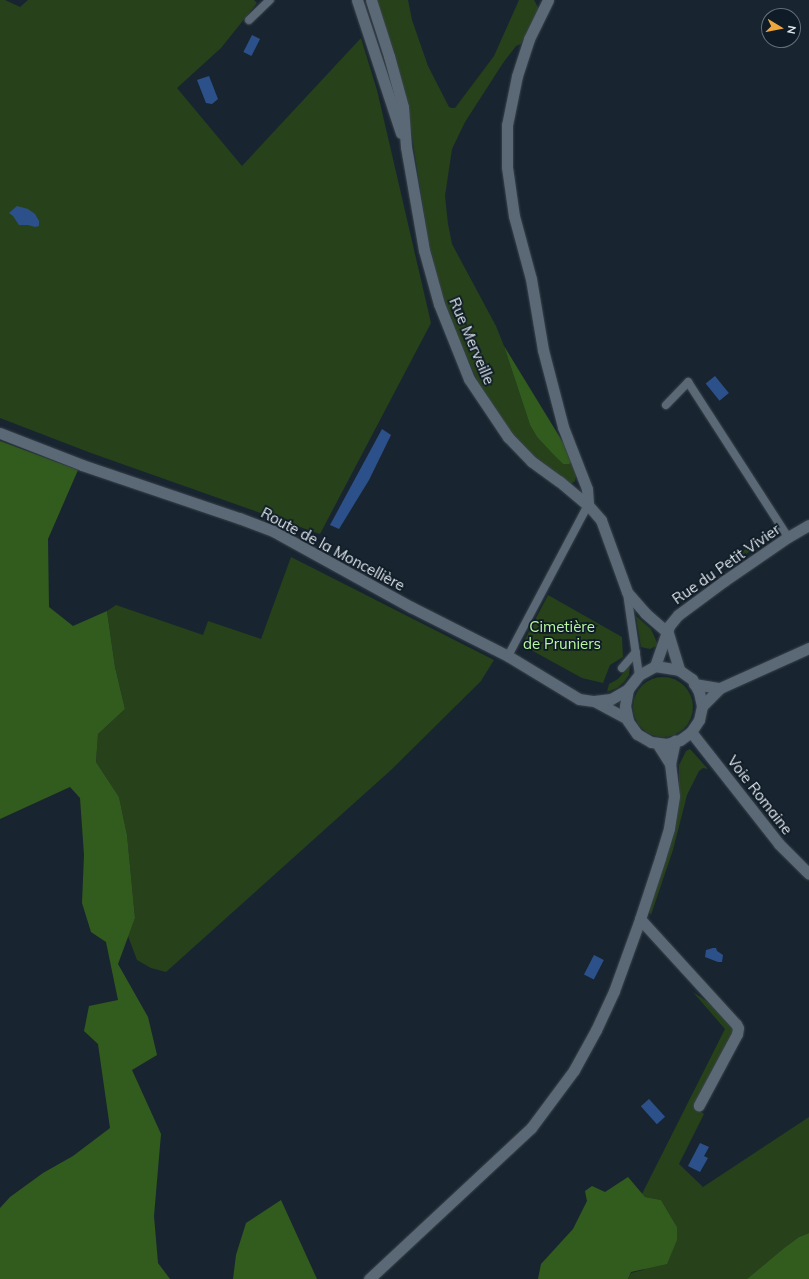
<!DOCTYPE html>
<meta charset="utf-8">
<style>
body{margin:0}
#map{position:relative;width:809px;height:1279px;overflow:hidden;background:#182530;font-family:Mulish,sans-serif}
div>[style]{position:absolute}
.green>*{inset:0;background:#27411a}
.round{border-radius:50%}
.forest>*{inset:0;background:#325c1d}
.water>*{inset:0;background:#2c518a;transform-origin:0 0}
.roads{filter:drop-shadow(0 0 1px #39424b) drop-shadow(0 0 1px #39424b)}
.service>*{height:8px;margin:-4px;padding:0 4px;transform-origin:4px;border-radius:4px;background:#5b6976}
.minor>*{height:11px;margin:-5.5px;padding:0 5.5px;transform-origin:5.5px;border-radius:5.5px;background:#5b6976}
.tertiary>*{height:11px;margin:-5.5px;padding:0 5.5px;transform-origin:5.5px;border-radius:5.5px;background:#5b6976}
span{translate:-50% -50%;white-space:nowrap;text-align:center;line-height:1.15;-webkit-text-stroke:3.5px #0f1b26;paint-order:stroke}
.street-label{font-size:15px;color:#e0e8ef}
.park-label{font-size:15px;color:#b9f89e}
.north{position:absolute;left:761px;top:8px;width:40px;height:40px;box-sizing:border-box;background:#0f1b26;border:1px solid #636d76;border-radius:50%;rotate:100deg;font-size:11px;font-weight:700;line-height:16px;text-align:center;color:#e0e8ef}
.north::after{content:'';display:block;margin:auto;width:14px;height:18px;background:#efa73d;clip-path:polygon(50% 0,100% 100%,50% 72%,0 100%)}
</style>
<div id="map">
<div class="green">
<div style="clip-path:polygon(0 0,5px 0,20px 7px,28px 0,254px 0,257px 3px,221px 48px,177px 88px,242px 166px,361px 38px,377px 90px,431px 323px,320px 534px,91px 453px,0 418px)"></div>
<div style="clip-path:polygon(374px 0,408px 0,412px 20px,428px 66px,449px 107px,452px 108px,455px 108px,494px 56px,519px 0,534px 0,539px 9px,521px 44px,516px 46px,503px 63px,465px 122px,452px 149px,445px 196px,448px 224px,452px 244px,496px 326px,504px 346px,530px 425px,537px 437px,563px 464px,572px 461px,576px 476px,575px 481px,571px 484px,533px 455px,509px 430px,479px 385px,459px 339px,441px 292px,428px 239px,408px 110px,395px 53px)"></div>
<div style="clip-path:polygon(751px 546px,752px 550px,726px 567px,726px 563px,730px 559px)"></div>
<div style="clip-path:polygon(291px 557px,494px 660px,481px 681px,391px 770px,166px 972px,151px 968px,137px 960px,128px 936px,135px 918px,127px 835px,119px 797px,96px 762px,98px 734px,125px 709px,115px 667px,107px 611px,116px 605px,203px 635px,208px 621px,261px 639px)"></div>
<div style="clip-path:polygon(548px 595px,622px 637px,623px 657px,610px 665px,603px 683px,582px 678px,522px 645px)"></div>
<div style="clip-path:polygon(636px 616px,651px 629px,658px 645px,650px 649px,641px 647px)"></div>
<div style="clip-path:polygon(630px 665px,629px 675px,624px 682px,617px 688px,607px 692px,609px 684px,618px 679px)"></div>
<div class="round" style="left:633px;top:677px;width:60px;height:60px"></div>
<div style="clip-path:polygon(690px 749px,708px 769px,703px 768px,699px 771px,687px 795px,673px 850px,651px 915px,648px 909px,679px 794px,679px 765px,686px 751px)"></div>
<div style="clip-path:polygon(693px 992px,715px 1007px,732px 1027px,733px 1032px,695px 1107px,704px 1114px,679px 1164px,703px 1187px,809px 1117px,809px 1233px,799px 1237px,784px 1248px,747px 1279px,628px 1279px,631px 1273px,643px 1270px,677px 1227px,661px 1200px,645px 1197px,642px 1194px,725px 1029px)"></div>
</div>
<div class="forest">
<div style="clip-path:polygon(504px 346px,567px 449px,572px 461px,569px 464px,563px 464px,552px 453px,537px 437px,530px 425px)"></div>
<div style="clip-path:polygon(0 441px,78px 470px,48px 539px,49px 607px,73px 626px,107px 611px,115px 667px,125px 709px,98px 734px,96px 762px,119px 797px,127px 835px,135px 918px,118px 964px,148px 1017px,157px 1055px,132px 1070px,161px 1134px,154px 1216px,158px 1263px,170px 1279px,0 1279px,0 1208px,10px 1197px,43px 1173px,73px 1156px,110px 1128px,98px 1044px,84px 1031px,89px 1006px,118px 1000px,106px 942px,91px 932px,82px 903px,84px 855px,80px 798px,70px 787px,0 819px)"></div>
<div style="clip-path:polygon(628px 1177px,645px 1197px,661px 1200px,677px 1227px,677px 1240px,667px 1264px,631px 1272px,628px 1279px,538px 1279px,541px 1264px,573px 1229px,587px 1201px,585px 1191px,592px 1186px,605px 1192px)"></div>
<div style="clip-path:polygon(281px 1200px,317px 1279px,233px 1279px,236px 1255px,246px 1223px)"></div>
<div style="clip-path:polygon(809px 1233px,809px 1279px,747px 1279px,784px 1248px,799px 1237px)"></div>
</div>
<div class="water">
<div style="left:252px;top:35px;width:9px;height:19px;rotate:27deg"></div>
<div style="clip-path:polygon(209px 76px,218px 99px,212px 104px,206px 103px,197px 80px)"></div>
<div style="clip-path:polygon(17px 206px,28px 209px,35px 214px,39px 221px,39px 226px,35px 227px,28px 225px,19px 225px,13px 216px,9px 213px)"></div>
<div style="left:715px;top:376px;width:22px;height:12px;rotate:51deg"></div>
<div style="clip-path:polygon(382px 429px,391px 435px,369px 480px,339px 529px,330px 525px)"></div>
<div style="clip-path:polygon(713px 948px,716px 948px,717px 951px,723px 955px,722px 962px,718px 962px,705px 957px,706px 950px)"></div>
<div style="left:594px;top:955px;width:11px;height:22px;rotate:27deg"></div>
<div style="left:649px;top:1099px;width:24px;height:11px;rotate:48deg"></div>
<div style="clip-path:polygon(700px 1143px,709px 1147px,704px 1156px,708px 1158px,700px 1172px,688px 1166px)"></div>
</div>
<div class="roads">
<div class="service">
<div style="left:249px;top:20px;width:29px;rotate:-44deg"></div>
<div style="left:666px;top:405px;width:32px;rotate:-46deg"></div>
<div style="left:688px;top:382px;width:184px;rotate:57.2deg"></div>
<div style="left:627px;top:593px;width:83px;rotate:81.7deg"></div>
<div style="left:508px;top:656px;width:171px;rotate:-62.1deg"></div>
<div style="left:622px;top:668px;width:21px;rotate:-49deg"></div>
</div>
<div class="minor">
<div style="left:357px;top:0;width:140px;rotate:71.7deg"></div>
<div style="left:371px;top:0;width:59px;rotate:72.2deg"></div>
<div style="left:389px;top:56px;width:53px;rotate:74.6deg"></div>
<div style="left:403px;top:107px;width:40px;rotate:85.7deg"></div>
<div style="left:406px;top:147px;width:105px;rotate:80.1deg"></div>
<div style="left:424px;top:250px;width:56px;rotate:74.5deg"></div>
<div style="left:439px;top:304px;width:81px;rotate:68.2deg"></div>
<div style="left:469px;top:379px;width:70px;rotate:56.1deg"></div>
<div style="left:508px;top:437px;width:33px;rotate:46deg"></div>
<div style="left:531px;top:461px;width:34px;rotate:36deg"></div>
<div style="left:559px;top:481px;width:38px;rotate:40deg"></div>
<div style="left:588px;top:505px;width:20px;rotate:49deg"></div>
<div style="left:601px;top:520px;width:77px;rotate:70.1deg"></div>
<div style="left:627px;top:592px;width:28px;rotate:49deg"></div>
<div style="left:645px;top:613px;width:30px;rotate:41deg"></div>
<div style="left:668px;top:633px;width:39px;rotate:73deg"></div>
<div style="left:548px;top:0;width:43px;rotate:116deg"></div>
<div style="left:529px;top:39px;width:39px;rotate:108deg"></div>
<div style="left:517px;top:76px;width:50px;rotate:101.5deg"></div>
<div style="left:507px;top:125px;width:42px;rotate:90deg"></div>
<div style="left:507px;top:167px;width:49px;rotate:81.9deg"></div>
<div style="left:514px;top:216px;width:65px;rotate:74.9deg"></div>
<div style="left:531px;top:279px;width:72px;rotate:80.4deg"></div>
<div style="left:543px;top:350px;width:80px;rotate:75.4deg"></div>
<div style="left:563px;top:427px;width:66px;rotate:68.8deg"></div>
<div style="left:587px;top:489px;width:16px;rotate:86deg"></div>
<div style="left:655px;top:666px;width:42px;rotate:-70.7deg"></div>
<div style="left:669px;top:626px;width:14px;rotate:-51deg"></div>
<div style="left:678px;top:615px;width:57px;rotate:-36.5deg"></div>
<div style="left:724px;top:581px;width:78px;rotate:-34.5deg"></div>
<div style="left:788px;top:537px;width:24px;rotate:-30deg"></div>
<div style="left:691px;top:732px;width:142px;rotate:51.8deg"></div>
<div style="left:779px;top:844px;width:42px;rotate:45deg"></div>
<div style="left:657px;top:743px;width:25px;rotate:58deg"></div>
<div style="left:640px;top:919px;width:142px;rotate:47.6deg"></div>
<div style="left:736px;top:1024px;width:4px;rotate:63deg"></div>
<div style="left:738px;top:1028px;width:6px;rotate:99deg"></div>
<div style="left:737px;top:1034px;width:81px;rotate:118.2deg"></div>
<div style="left:369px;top:1279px;width:221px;rotate:-43deg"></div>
<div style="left:531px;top:1128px;width:72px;rotate:-53.4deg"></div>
<div style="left:574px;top:1070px;width:46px;rotate:-61.2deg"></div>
<div style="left:596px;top:1030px;width:43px;rotate:-65.2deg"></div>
<div style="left:614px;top:991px;width:77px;rotate:-70.1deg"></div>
<div style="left:640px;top:919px;width:64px;rotate:-71.8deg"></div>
<div style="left:660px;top:858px;width:31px;rotate:-73deg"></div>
<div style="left:669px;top:828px;width:32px;rotate:-81deg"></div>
<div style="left:674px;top:796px;width:32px;rotate:-97deg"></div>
<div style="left:670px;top:764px;width:24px;rotate:-78deg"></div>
</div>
<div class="tertiary">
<div style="left:0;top:433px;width:88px;rotate:21.3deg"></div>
<div style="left:82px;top:465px;width:166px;rotate:18.7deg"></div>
<div style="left:239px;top:518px;width:39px;rotate:21deg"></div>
<div style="left:275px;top:532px;width:155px;rotate:28.9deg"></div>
<div style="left:411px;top:607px;width:109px;rotate:26.8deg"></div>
<div style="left:508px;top:656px;width:83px;rotate:31.2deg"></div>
<div style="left:579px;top:699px;width:15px;rotate:8deg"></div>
<div style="left:594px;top:701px;width:38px;rotate:28deg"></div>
<div style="left:655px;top:666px;width:24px;rotate:9deg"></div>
<div style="left:679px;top:670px;width:16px;rotate:35deg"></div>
<div style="left:692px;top:679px;width:15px;rotate:62deg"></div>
<div style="left:699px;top:692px;width:14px;rotate:78deg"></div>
<div style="left:702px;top:706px;width:14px;rotate:102deg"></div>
<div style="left:699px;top:720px;width:14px;rotate:124deg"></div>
<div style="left:691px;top:732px;width:14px;rotate:144deg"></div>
<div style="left:680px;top:740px;width:14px;rotate:163deg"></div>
<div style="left:667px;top:744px;width:16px;rotate:-173deg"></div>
<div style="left:651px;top:742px;width:16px;rotate:-150deg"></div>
<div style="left:637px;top:734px;width:16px;rotate:-125deg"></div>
<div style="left:628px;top:721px;width:15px;rotate:-101deg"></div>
<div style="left:625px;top:706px;width:17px;rotate:-80deg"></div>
<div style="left:628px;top:689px;width:18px;rotate:-52deg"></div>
<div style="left:639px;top:675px;width:18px;rotate:-29deg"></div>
<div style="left:694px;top:684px;width:26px;rotate:9deg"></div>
<div style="left:594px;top:701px;width:17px;rotate:-7deg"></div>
<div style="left:611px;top:699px;width:20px;rotate:-30deg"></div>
<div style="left:702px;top:706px;width:25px;rotate:-45deg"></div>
<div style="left:720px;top:688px;width:98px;rotate:-24.2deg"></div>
</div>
</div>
<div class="street-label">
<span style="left:472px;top:341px;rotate:67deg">Rue Merveille</span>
<span style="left:333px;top:549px;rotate:28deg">Route de la Moncellière</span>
<span style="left:726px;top:564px;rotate:-35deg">Rue du Petit Vivier</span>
<span style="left:760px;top:795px;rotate:52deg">Voie Romaine</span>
</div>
<div class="park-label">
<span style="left:562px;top:635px">Cimetière<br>de Pruniers</span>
</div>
<div class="north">N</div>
</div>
